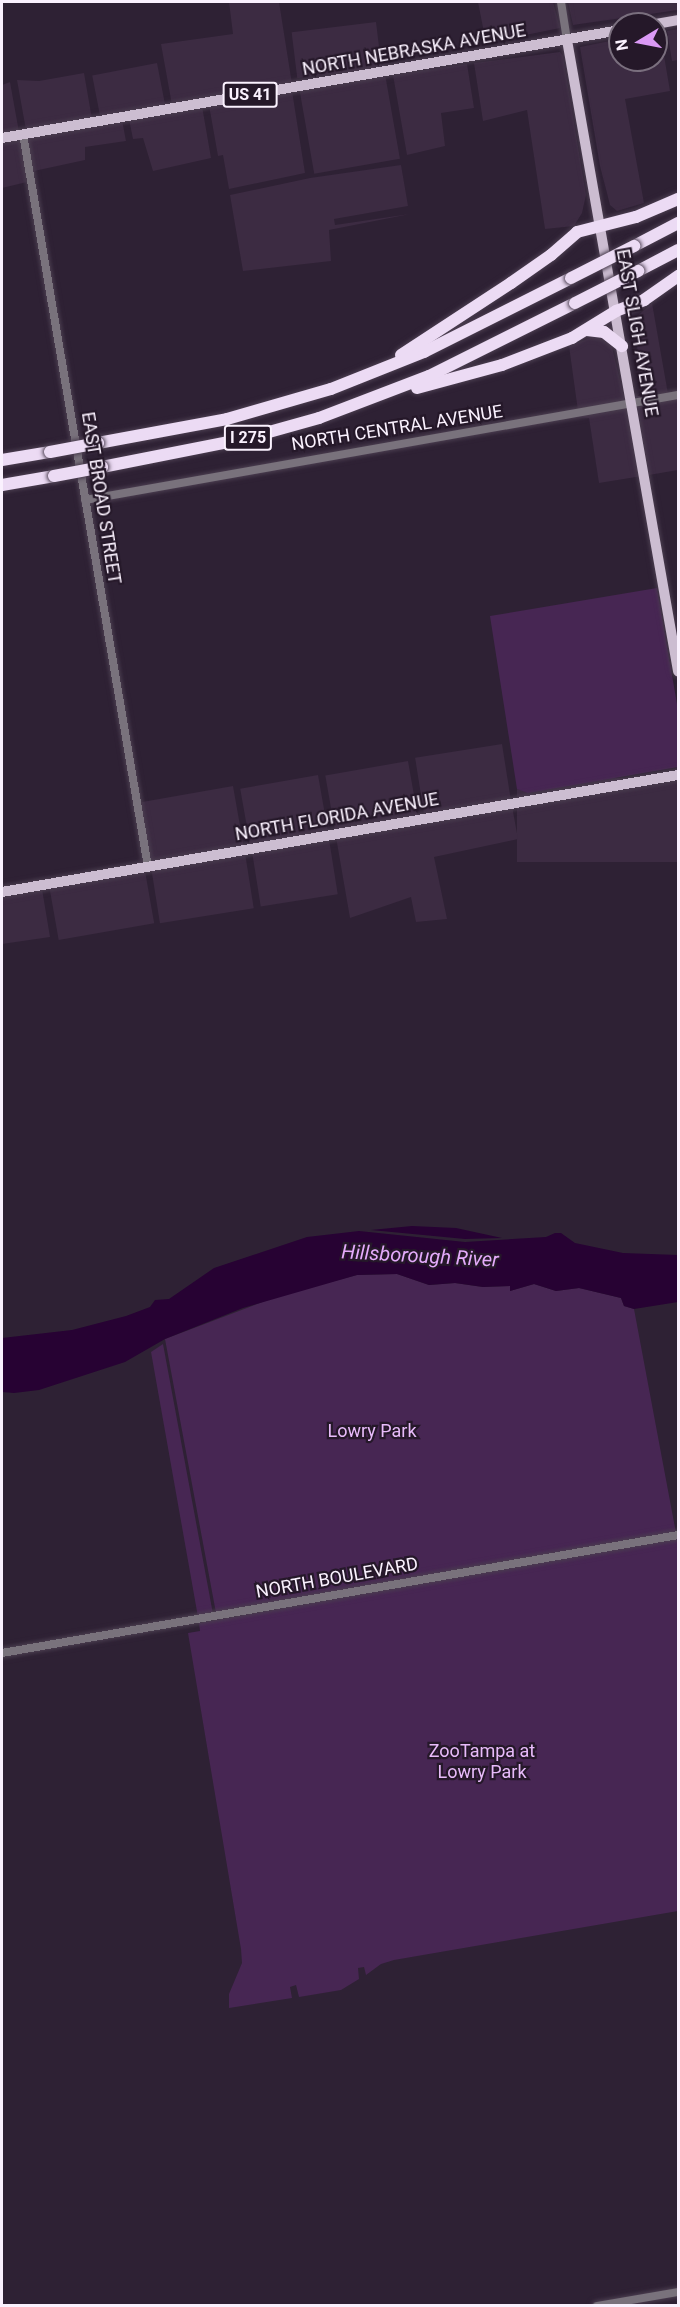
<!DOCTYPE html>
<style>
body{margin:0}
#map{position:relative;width:680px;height:2307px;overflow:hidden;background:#2e2134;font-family:Roboto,sans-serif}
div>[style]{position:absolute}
.built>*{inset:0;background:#3c2b42;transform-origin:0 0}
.green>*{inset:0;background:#472653}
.water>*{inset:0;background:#270233}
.roads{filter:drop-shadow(0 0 2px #4b3e50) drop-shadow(0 0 2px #4b3e50)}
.minor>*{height:8px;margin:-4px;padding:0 4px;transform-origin:4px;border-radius:4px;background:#79727c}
.major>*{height:10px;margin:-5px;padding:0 5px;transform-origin:5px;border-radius:5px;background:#ccbdd1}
.highway>*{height:12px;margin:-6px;padding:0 6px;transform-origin:6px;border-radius:6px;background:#ecdbf4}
.bridges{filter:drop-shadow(0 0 2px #4b3e50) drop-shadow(0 0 2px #4b3e50)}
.highway-bridge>*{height:12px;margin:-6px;padding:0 6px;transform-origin:6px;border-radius:6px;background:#ecdbf4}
span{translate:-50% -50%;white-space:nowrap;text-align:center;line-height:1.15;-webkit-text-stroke:4.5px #251829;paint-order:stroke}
.shield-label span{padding:2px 4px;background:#251829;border:2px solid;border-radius:4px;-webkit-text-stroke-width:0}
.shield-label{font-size:16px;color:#faf1fe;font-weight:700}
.street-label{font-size:18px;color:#faf1fe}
.park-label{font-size:18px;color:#e8bbfa}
.water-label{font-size:20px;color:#e4abfb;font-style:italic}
.frame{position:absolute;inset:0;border:3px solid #faf1fe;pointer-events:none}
.north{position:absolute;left:608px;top:12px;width:60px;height:60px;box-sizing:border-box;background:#251829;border:2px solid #7a6f7e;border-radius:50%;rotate:260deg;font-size:16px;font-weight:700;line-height:24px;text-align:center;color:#faf1fe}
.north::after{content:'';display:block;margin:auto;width:21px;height:27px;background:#db99f5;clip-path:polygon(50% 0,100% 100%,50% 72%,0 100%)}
</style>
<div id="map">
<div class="built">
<div style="clip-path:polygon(229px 2px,279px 2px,292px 84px,172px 105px,161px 44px,233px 34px)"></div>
<div style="clip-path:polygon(478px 2px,553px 2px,560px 28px,486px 43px)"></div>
<div style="clip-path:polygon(568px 2px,678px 2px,678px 10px,573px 25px)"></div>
<div style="left:376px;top:22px;width:46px;height:85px;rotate:83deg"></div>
<div style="clip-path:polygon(678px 29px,678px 60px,672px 61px,667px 31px)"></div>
<div style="clip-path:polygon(656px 32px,660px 32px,670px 91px,625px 99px,644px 203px,617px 211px,610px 205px,600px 166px,580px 47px,620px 39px,620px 60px,656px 60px)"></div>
<div style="clip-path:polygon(560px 52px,563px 56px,586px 195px,582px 213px,574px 226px,545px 229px,527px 110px,483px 121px,474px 63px)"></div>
<div style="left:157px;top:63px;width:44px;height:66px;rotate:79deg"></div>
<div style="clip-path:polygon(467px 64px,474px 108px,441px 113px,445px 146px,407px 155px,393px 75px)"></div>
<div style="clip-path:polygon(84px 73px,92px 119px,26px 130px,17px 80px,39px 81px)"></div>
<div style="left:385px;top:74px;width:86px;height:87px;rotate:80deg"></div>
<div style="clip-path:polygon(10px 82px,19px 132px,2px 135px,2px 85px)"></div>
<div style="clip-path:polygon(292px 91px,305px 173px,229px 189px,223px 155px,218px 156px,209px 105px)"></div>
<div style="clip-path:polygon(202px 106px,211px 158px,153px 171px,143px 138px,133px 139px,129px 119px)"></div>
<div style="clip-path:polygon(122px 120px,126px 141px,85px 147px,85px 160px,34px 171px,34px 181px,27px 137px)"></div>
<div style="clip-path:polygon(20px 138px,27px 182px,2px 188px,2px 141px)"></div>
<div style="clip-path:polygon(401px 165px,408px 206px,334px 219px,335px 225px,410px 214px,329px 230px,331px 261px,243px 271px,230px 195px,310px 178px)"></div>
<div style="clip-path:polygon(652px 303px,668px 394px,636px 400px,635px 396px,644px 394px,633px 320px)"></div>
<div style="clip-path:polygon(600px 334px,611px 343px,624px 397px,628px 397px,629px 402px,578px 411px,569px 346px)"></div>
<div style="clip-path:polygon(678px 399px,678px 470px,649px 475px,637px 407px)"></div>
<div style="clip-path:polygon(630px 408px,642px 476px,599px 483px,589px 418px,579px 417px)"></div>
<div style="left:502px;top:744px;width:56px;height:88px;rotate:81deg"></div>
<div style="left:408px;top:761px;width:56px;height:84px;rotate:80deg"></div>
<div style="left:318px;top:775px;width:58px;height:79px;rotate:80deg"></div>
<div style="left:678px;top:778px;width:84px;height:161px;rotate:90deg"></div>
<div style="left:233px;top:786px;width:62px;height:95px;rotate:80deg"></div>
<div style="clip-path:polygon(512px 806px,518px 839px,434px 857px,447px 919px,416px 922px,411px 897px,350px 918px,336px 837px)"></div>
<div style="left:329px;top:839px;width:56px;height:78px;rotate:81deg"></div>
<div style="left:245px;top:853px;width:56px;height:95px;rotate:81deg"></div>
<div style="left:145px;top:871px;width:53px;height:97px;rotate:80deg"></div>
<div style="clip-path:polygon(42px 889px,50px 937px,2px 944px,2px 896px)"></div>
</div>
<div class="green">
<div style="clip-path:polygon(657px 588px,678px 710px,678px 767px,528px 793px,517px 789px,490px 616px)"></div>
<div style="clip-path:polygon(397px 1274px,429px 1285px,455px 1283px,483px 1287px,510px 1286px,510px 1291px,534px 1284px,556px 1291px,579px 1288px,621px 1298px,624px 1306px,634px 1309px,676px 1533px,216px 1613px,165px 1339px,281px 1295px,357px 1275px)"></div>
<div style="clip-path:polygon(163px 1344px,213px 1614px,198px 1617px,151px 1352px)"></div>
<div style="clip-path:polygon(678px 1538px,678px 1911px,394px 1960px,381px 1964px,366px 1975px,364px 1967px,358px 1968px,359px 1979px,341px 1990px,299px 1997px,296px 1985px,290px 1987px,292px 1998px,229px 2008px,229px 1994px,242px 1963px,241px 1949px,188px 1633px,200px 1631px,199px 1623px)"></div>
</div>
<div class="water">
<div style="clip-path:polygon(412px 1226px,456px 1228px,502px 1238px,465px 1239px,371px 1230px)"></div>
<div style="clip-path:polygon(359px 1231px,465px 1242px,546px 1237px,555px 1233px,561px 1233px,575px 1243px,623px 1253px,678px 1255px,678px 1302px,634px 1309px,624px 1306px,621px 1298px,579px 1288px,556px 1291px,534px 1284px,510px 1291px,510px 1286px,483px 1287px,455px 1283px,429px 1285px,397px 1274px,357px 1275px,243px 1308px,165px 1339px,125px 1362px,39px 1390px,14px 1393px,2px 1392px,2px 1338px,72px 1330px,126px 1316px,150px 1307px,155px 1300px,169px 1299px,214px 1268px,307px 1237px)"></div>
</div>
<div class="roads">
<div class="minor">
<div style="left:561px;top:2px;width:38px;rotate:81deg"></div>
<div style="left:23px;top:134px;width:744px;rotate:80.32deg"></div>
<div style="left:85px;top:500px;width:602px;rotate:-10.04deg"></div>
<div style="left:2px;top:1653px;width:686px;rotate:-9.9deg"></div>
<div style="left:597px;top:2306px;width:82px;rotate:-9.8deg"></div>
</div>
<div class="major">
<div style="left:656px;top:24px;width:22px;rotate:-10deg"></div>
<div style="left:567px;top:40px;width:641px;rotate:80.02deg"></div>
<div style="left:2px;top:138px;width:627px;rotate:-9.91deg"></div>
<div style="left:2px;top:892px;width:686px;rotate:-9.82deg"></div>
</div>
<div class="highway">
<div style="left:634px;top:246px;width:50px;rotate:-27.6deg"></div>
<div style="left:638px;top:271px;width:45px;rotate:-27.7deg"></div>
<div style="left:587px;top:330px;width:17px;rotate:7deg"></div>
<div style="left:604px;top:332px;width:23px;rotate:38deg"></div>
<div style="left:401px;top:355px;width:131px;rotate:-33.2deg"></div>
<div style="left:511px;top:283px;width:49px;rotate:-35deg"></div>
<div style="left:551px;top:255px;width:35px;rotate:-41deg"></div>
<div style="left:577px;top:232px;width:61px;rotate:-14.3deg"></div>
<div style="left:636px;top:217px;width:46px;rotate:-23.2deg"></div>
<div style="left:417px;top:388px;width:88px;rotate:-15.1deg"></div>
<div style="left:502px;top:365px;width:75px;rotate:-21.1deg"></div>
<div style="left:572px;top:338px;width:52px;rotate:-31.5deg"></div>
<div style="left:616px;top:311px;width:30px;rotate:-21deg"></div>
<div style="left:644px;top:300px;width:42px;rotate:-35.2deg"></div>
<div style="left:98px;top:443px;width:131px;rotate:-10.5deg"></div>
<div style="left:227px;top:419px;width:108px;rotate:-16.1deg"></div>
<div style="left:331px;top:389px;width:100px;rotate:-21.7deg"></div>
<div style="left:424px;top:352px;width:165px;rotate:-26.7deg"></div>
<div style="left:2px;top:460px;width:49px;rotate:-9.5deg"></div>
<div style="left:102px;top:467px;width:145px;rotate:-11.2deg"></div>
<div style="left:244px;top:439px;width:78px;rotate:-15.6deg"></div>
<div style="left:319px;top:418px;width:118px;rotate:-20.9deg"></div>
<div style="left:429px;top:376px;width:163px;rotate:-26.6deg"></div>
<div style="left:2px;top:485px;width:53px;rotate:-9.8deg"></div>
</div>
</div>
<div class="bridges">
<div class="highway-bridge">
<div style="left:571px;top:278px;width:71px;rotate:-26.9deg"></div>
<div style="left:575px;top:303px;width:71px;rotate:-26.9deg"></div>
<div style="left:50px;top:452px;width:49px;rotate:-10.6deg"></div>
<div style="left:54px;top:476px;width:49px;rotate:-10.6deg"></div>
</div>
</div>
<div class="shield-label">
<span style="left:250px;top:95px">US 41</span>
<span style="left:248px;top:438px">I 275</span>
</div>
<div class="street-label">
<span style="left:414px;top:50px;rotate:-10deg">NORTH NEBRASKA AVENUE</span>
<span style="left:637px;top:333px;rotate:80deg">EAST SLIGH AVENUE</span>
<span style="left:397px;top:428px;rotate:-9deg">NORTH CENTRAL AVENUE</span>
<span style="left:101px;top:498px;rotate:81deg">EAST BROAD STREET</span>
<span style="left:337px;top:817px;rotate:-10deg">NORTH FLORIDA AVENUE</span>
<span style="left:337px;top:1578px;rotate:-10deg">NORTH BOULEVARD</span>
</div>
<div class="park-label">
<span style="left:372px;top:1431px">Lowry Park</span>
<span style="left:482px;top:1762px">ZooTampa at<br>Lowry Park</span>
</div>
<div class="water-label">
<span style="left:420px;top:1256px;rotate:3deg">Hillsborough River</span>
</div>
<div class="frame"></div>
<div class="north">N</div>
</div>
